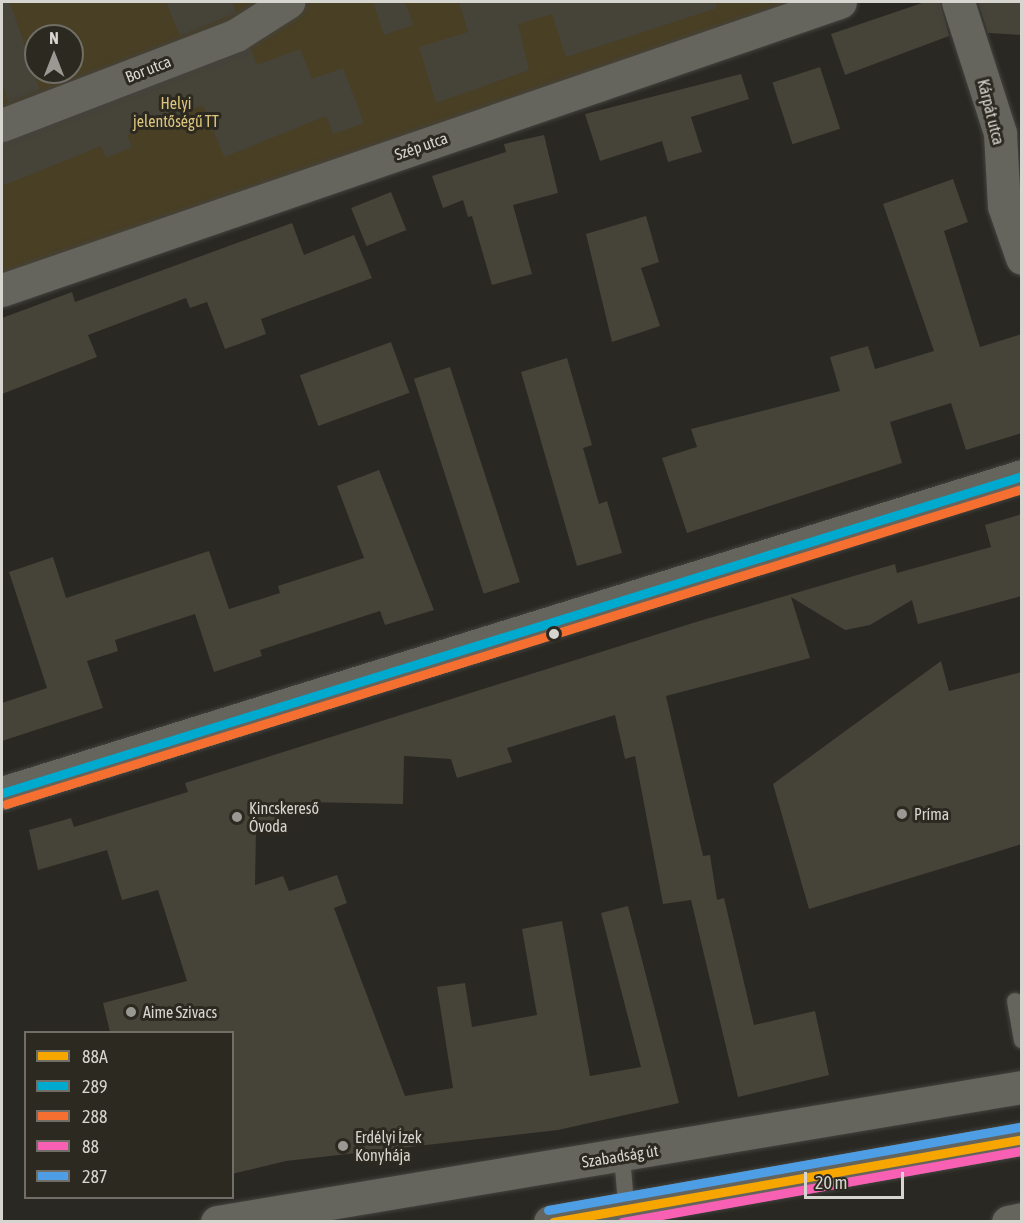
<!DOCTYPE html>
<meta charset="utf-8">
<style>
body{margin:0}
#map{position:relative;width:1023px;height:1223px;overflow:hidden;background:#292823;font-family:"Asap Condensed",sans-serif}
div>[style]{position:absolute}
.green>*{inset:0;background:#493f25}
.building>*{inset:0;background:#464339;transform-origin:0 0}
.roads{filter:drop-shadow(0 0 2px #44433f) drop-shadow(0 0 2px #44433f)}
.lane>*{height:16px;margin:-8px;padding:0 8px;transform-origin:8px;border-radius:8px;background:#65645d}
.street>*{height:33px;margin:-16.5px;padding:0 16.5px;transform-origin:16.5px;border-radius:16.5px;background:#65645d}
.primary>*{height:33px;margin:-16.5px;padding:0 16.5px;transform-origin:16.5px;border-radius:16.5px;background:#65645c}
.bus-1>*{height:9px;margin:-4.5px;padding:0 4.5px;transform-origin:4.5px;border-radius:4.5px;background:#f7a600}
.bus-2>*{height:9px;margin:-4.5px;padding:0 4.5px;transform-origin:4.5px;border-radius:4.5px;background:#00a9ce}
.bus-3>*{height:9px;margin:-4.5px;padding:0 4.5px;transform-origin:4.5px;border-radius:4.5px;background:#f46f30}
.bus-4>*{height:9px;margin:-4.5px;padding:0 4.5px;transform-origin:4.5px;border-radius:4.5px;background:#f860b3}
.bus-5>*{height:9px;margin:-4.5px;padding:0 4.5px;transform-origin:4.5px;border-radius:4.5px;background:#4d9ee5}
.dots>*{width:16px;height:16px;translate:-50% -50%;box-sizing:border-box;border:3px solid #2c2920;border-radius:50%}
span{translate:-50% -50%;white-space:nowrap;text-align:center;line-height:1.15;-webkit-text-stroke:6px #2c2920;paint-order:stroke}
.street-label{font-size:16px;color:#d7d5cf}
.park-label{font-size:16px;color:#dcc47e}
.poi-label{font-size:16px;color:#d7d5cf}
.left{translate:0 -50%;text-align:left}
.frame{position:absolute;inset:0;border:3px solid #d7d5cf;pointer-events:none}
.legend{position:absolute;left:24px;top:1031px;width:210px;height:168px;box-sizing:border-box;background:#2c2920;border:2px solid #706e66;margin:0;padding:8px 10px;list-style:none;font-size:18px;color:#d7d5cf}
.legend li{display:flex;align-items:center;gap:12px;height:30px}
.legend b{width:30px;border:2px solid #706e66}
.north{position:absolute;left:24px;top:24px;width:60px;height:60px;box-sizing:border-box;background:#2c2920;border:2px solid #706e66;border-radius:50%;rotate:0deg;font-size:16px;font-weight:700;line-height:24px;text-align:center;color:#d7d5cf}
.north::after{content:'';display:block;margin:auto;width:21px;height:27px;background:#9a9893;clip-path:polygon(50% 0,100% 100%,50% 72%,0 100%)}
.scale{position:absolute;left:804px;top:1172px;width:100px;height:27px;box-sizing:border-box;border:3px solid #d7d5cf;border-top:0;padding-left:8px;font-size:18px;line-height:21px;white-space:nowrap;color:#d7d5cf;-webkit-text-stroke:4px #2c2920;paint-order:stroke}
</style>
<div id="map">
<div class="green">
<div style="clip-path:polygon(evenodd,2px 2px,840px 2px,2px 290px,2px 2px,36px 36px,72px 36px,72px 72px,36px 72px,36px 36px)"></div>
</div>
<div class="building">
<div style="clip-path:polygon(2px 2px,10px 2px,40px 90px,8px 102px,2px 82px)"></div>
<div style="clip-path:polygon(166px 2px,232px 2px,236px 13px,180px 36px)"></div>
<div style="clip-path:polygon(373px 2px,405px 2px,413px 25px,384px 35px)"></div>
<div style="clip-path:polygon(459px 2px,716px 2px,717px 8px,566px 57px,552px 14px,518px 24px,529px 70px,436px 103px,419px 47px,468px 32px)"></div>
<div style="clip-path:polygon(925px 2px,940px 2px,949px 36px,845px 75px,831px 34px)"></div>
<div style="clip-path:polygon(978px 2px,1022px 2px,1022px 35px,988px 33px)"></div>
<div style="clip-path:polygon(250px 48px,257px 65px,300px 49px,312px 79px,343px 68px,364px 123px,333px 134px,326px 116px,224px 157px,203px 105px,127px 135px,132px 147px,106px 158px,101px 146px,2px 186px,2px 143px)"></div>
<div style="left:820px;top:67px;width:65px;height:50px;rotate:72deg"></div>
<div style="clip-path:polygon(741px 74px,749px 99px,691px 117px,702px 152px,668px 162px,662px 141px,600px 161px,585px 114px)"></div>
<div style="clip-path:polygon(544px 135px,558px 193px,513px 205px,532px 274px,492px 285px,472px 216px,468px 217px,463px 200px,443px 208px,432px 176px,506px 152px,504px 144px)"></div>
<div style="clip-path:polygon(953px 179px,968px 222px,944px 231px,980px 347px,1022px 334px,1022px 433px,966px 450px,951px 403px,890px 422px,902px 463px,687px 533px,662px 458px,697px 447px,691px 429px,840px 391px,830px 357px,868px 346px,875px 369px,934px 351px,883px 204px)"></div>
<div style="left:391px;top:192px;width:41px;height:43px;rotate:68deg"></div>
<div style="clip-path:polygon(646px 216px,659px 262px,641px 268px,660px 326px,612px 342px,586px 234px)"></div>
<div style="clip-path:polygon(292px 223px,304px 255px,354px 235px,372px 278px,261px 319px,266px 334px,225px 349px,207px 302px,190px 308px,186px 298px,88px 335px,97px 357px,2px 394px,2px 318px,72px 292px,75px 302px)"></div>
<div style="left:391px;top:342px;width:54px;height:97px;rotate:70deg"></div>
<div style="clip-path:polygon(567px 358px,592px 445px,583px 448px,599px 504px,607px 501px,622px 553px,577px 566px,521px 372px)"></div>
<div style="left:450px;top:367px;width:226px;height:38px;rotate:72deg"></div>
<div style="clip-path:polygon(379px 470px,434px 610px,385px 625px,380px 611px,260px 650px,262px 656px,214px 672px,195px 614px,115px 640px,118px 651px,87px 661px,103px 708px,2px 741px,2px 703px,47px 688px,9px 572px,53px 557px,66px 598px,209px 551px,229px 609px,280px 593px,278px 586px,364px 558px,337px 486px)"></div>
<div style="clip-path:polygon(1022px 514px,1022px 596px,918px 624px,912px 600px,870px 625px,845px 630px,791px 597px,810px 658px,666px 696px,703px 856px,710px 855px,717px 900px,724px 898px,754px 1025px,815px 1011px,829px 1075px,738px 1097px,691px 900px,663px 904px,635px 756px,625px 759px,615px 715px,507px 748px,512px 762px,457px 778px,451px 759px,404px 756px,403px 804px,306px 802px,256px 830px,255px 885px,283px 876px,289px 891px,337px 875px,347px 903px,334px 908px,405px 1096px,453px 1088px,437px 987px,465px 983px,472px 1027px,537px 1015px,522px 929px,562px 921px,590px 1076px,641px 1067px,601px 913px,628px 906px,679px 1103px,558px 1130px,286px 1161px,232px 1174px,232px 1032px,110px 1032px,103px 1003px,187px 981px,158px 890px,122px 900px,107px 850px,38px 870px,29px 830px,71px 818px,74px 827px,188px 792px,185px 783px,696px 622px,895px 564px,897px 573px,991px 547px,985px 525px)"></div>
<div style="clip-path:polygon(941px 661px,949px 691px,1022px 672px,1022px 844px,809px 909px,773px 784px)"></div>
</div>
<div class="roads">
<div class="lane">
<div style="left:1015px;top:1001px;width:40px;rotate:80deg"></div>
<div style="left:622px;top:1156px;width:59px;rotate:85.2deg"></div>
</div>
<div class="street">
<div style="left:958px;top:2px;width:138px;rotate:72.2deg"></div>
<div style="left:1000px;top:133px;width:73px;rotate:86.9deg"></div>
<div style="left:1004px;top:206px;width:55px;rotate:70.9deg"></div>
<div style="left:2px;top:125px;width:251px;rotate:-21deg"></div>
<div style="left:236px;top:35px;width:62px;rotate:-32.4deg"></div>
<div style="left:2px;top:290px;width:886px;rotate:-18.97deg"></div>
<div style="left:2px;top:793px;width:1068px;rotate:-17.26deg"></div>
<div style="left:217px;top:1222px;width:816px;rotate:-9.52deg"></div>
<div style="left:1008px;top:1222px;width:14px;rotate:-12deg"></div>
</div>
<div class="primary">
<div style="left:550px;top:1222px;width:479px;rotate:-10deg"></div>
</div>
</div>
<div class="bus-1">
<div style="left:553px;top:1222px;width:476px;rotate:-10deg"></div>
</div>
<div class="bus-2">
<div style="left:2px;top:793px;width:1068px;rotate:-17.26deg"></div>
</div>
<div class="bus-3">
<div style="left:6px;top:804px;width:1064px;rotate:-17.23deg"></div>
</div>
<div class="bus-4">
<div style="left:622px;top:1222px;width:406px;rotate:-10.1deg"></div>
</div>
<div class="bus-5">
<div style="left:548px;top:1210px;width:479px;rotate:-10deg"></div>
</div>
<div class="dots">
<div style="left:554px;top:634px;background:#d7d5cf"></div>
<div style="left:902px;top:814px;background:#9a9893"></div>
<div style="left:237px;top:817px;background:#9a9893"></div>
<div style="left:131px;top:1012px;background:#9a9893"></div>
<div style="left:343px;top:1146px;background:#9a9893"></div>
</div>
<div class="street-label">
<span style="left:148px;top:69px;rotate:-21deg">Bor utca</span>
<span style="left:991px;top:112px;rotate:76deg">Kárpát utca</span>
<span style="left:421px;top:146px;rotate:-19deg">Szép utca</span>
<span style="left:620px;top:1156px;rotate:-9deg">Szabadság út</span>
</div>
<div class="park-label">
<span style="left:176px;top:112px">Helyi<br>jelentőségű TT</span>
</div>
<div class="poi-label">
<span class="left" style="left:249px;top:817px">Kincskereső<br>Óvoda</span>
<span class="left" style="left:914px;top:814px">Príma</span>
<span class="left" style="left:143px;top:1012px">Aime Szivacs</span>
<span class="left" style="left:355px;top:1146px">Erdélyi Ízek<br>Konyhája</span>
</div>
<div class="frame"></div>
<ul class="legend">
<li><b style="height:8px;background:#f7a600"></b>88A</li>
<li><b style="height:8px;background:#00a9ce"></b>289</li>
<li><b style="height:8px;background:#f46f30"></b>288</li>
<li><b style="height:8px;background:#f860b3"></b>88</li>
<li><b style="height:8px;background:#4d9ee5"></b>287</li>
</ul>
<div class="north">N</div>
<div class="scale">20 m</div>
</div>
